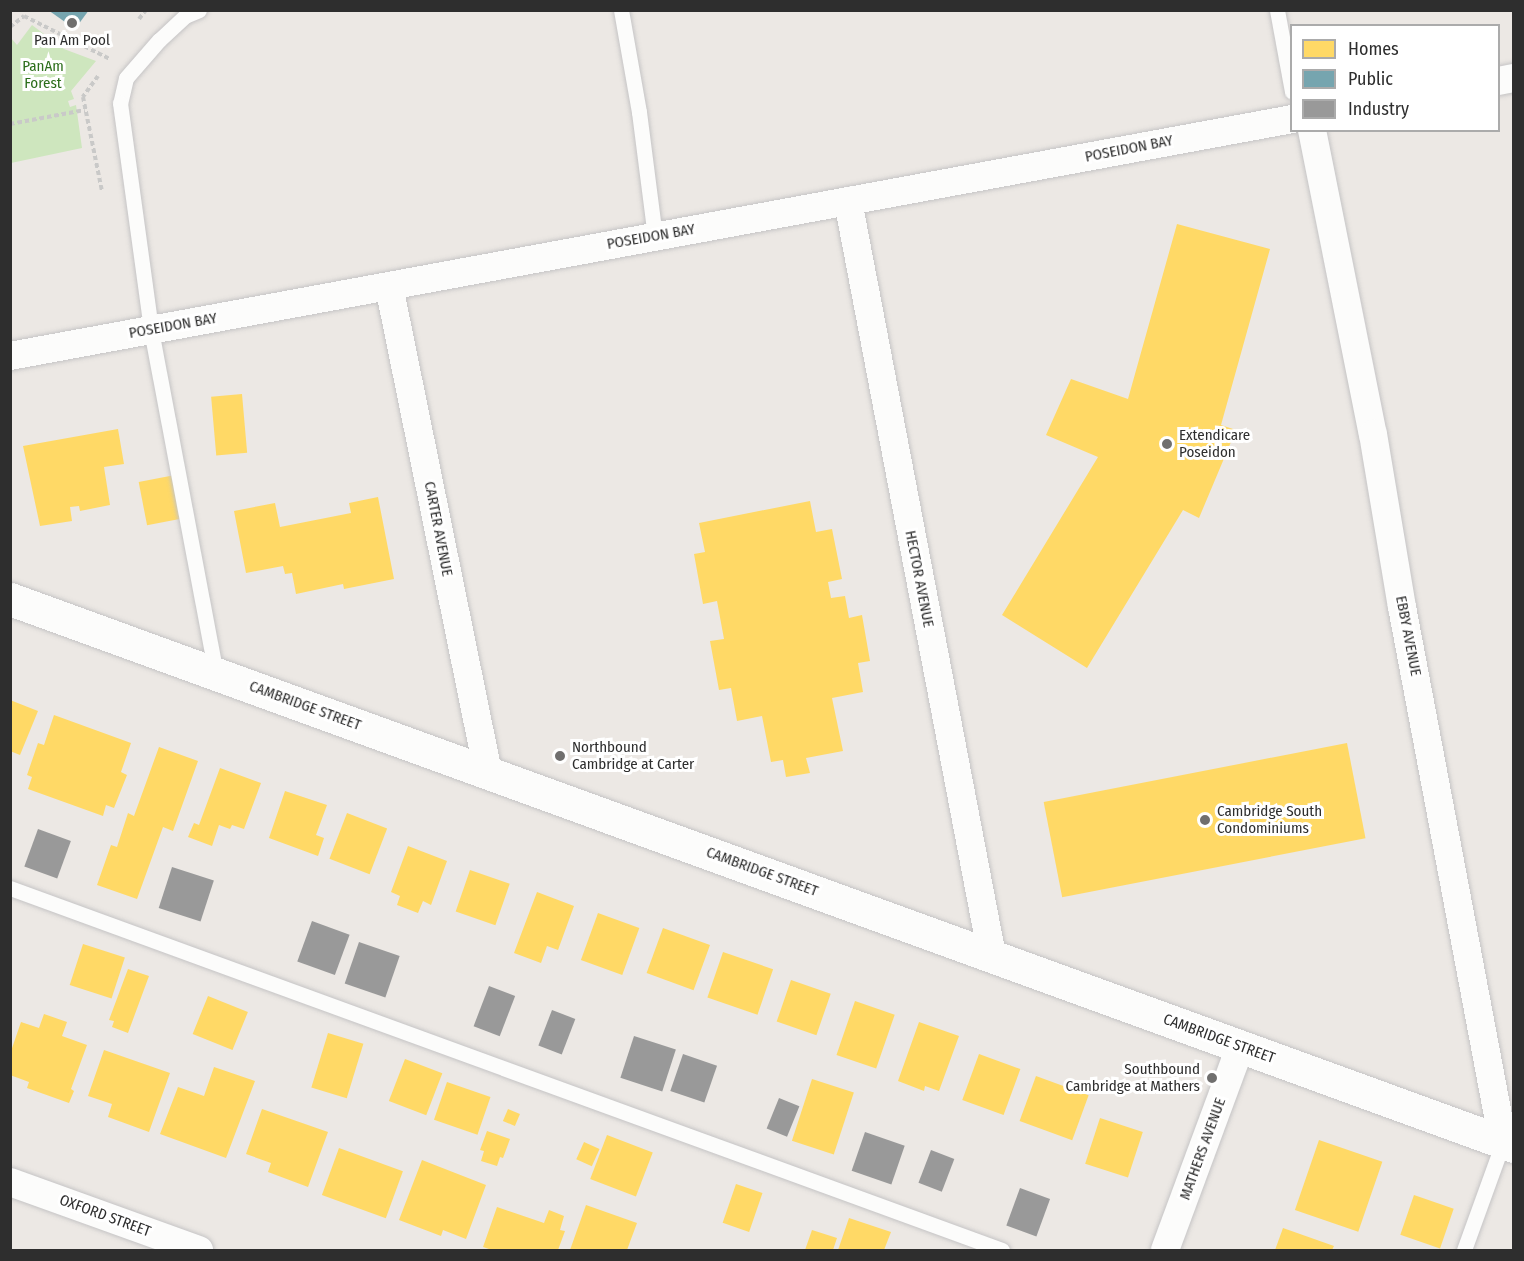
<!DOCTYPE html>
<style>
body{margin:0}
#map{position:relative;width:1524px;height:1261px;overflow:hidden;background:#ece8e4;font-family:"Fira Sans Condensed",sans-serif}
div>[style]{position:absolute}
.green>*{inset:0;background:#cee6be}
.homes>*{inset:0;background:#ffd966;transform-origin:0 0}
.public>*{inset:0;background:#76a5af}
.industry>*{inset:0;background:#999;transform-origin:0 0}
.path>*{height:4px;margin-top:-2px;transform-origin:0;background:repeating-linear-gradient(90deg,#c9c9c8 0 4.5px,transparent 0 7.5px)}
.roads{filter:drop-shadow(0 0 2px #c5c4c5) drop-shadow(0 0 2px #c5c4c5)}
.lane>*{height:15px;margin:-7.5px;padding:0 7.5px;transform-origin:7.5px;border-radius:7.5px;background:#fcfcfb}
.street>*{height:28px;margin:-14px;padding:0 14px;transform-origin:14px;border-radius:14px;background:#fcfcfb}
.secondary>*{height:33px;margin:-16.5px;padding:0 16.5px;transform-origin:16.5px;border-radius:16.5px;background:#fcfcfb}
.dots>*{width:16px;height:16px;translate:-50% -50%;box-sizing:border-box;border:3px solid #fff;border-radius:50%}
span{translate:-50% -50%;white-space:nowrap;text-align:center;line-height:1.15;-webkit-text-stroke:6px #fff;paint-order:stroke}
.poi-label{font-size:15px;color:#2e2e2e}
.left{translate:0 -50%;text-align:left}
.right{translate:-100% -50%;text-align:right}
.park-label{font-size:15px;color:#2c6e1b}
.street-label{font-size:15px;color:#2e2e2e}
.frame{position:absolute;inset:0;border:12px solid #2e2e2e;pointer-events:none}
.legend{position:absolute;left:1290px;top:24px;width:210px;height:108px;box-sizing:border-box;background:#fff;border:2px solid #ababab;margin:0;padding:8px 10px;list-style:none;font-size:18px;color:#2e2e2e}
.legend li{display:flex;align-items:center;gap:12px;height:30px}
.legend b{width:30px;border:2px solid #ababab}
</style>
<div id="map">
<div class="green">
<div style="clip-path:polygon(32px 25px,64px 49px,96px 61px,71px 91px,74px 99px,68px 101px,70px 107px,76px 105px,82px 148px,11px 163px,11px 38px,17px 45px)"></div>
</div>
<div class="homes">
<div style="clip-path:polygon(1177px 224px,1270px 249px,1221px 425px,1236px 430px,1199px 518px,1183px 510px,1087px 668px,1002px 615px,1098px 457px,1046px 435px,1071px 379px,1128px 399px)"></div>
<div style="left:242px;top:394px;width:59px;height:31px;rotate:85deg"></div>
<div style="clip-path:polygon(118px 429px,124px 464px,104px 467px,110px 505px,80px 511px,79px 506px,70px 507px,72px 521px,40px 526px,23px 446px)"></div>
<div style="left:175px;top:475px;width:44px;height:37px;rotate:79deg"></div>
<div style="clip-path:polygon(378px 497px,394px 579px,344px 589px,343px 584px,296px 594px,292px 573px,285px 574px,283px 566px,246px 573px,234px 511px,275px 503px,280px 527px,351px 513px,349px 503px)"></div>
<div style="clip-path:polygon(810px 501px,816px 532px,832px 529px,842px 579px,828px 582px,831px 598px,845px 596px,849px 618px,862px 615px,870px 661px,858px 663px,863px 692px,832px 698px,843px 751px,806px 758px,810px 773px,786px 777px,783px 760px,771px 762px,762px 716px,737px 721px,731px 688px,719px 690px,710px 641px,724px 639px,717px 601px,703px 604px,694px 554px,705px 552px,699px 523px)"></div>
<div style="clip-path:polygon(10px 700px,38px 711px,20px 755px,10px 751px)"></div>
<div style="clip-path:polygon(54px 715px,131px 743px,121px 772px,127px 775px,114px 808px,106px 805px,103px 816px,28px 789px,32px 777px,27px 775px,38px 743px,44px 745px)"></div>
<div style="left:1347px;top:743px;width:97px;height:309px;rotate:79deg"></div>
<div style="clip-path:polygon(159px 747px,198px 761px,173px 831px,163px 827px,137px 899px,97px 885px,111px 845px,117px 847px,128px 813px,134px 816px)"></div>
<div style="clip-path:polygon(220px 768px,261px 783px,244px 829px,232px 825px,230px 829px,219px 825px,212px 846px,188px 837px,194px 823px,199px 825px)"></div>
<div style="clip-path:polygon(285px 791px,327px 805px,316px 835px,324px 838px,318px 856px,269px 838px)"></div>
<div style="left:347px;top:813px;width:43px;height:49px;rotate:21deg"></div>
<div style="clip-path:polygon(408px 846px,447px 861px,431px 905px,423px 901px,418px 913px,397px 905px,400px 896px,391px 892px)"></div>
<div style="left:470px;top:870px;width:42px;height:44px;rotate:19deg"></div>
<div style="clip-path:polygon(537px 892px,574px 906px,558px 950px,547px 946px,541px 963px,514px 953px)"></div>
<div style="left:598px;top:913px;width:44px;height:50px;rotate:20deg"></div>
<div style="left:663px;top:928px;width:50px;height:48px;rotate:20deg"></div>
<div style="left:83px;top:944px;width:44px;height:43px;rotate:18deg"></div>
<div style="left:723px;top:952px;width:53px;height:48px;rotate:19deg"></div>
<div style="clip-path:polygon(128px 969px,149px 976px,128px 1033px,112px 1027px,114px 1021px,109px 1020px)"></div>
<div style="left:791px;top:980px;width:42px;height:44px;rotate:19deg"></div>
<div style="left:208px;top:996px;width:43px;height:41px;rotate:22deg"></div>
<div style="left:855px;top:1001px;width:42px;height:57px;rotate:19deg"></div>
<div style="clip-path:polygon(44px 1014px,67px 1022px,62px 1036px,87px 1045px,71px 1089px,74px 1091px,69px 1103px,27px 1088px,29px 1082px,10px 1075px,10px 1054px,21px 1022px,39px 1028px)"></div>
<div style="clip-path:polygon(919px 1022px,959px 1036px,939px 1091px,925px 1086px,924px 1091px,898px 1081px)"></div>
<div style="left:328px;top:1033px;width:37px;height:57px;rotate:17deg"></div>
<div style="clip-path:polygon(104px 1050px,170px 1073px,149px 1132px,108px 1117px,112px 1104px,88px 1096px)"></div>
<div style="left:979px;top:1054px;width:44px;height:49px;rotate:20deg"></div>
<div style="left:405px;top:1059px;width:40px;height:45px;rotate:21deg"></div>
<div style="clip-path:polygon(214px 1067px,255px 1081px,226px 1158px,160px 1134px,178px 1087px,204px 1096px)"></div>
<div style="left:1036px;top:1076px;width:56px;height:48px;rotate:20deg"></div>
<div style="left:812px;top:1079px;width:44px;height:65px;rotate:18deg"></div>
<div style="left:447px;top:1082px;width:46px;height:40px;rotate:19deg"></div>
<div style="clip-path:polygon(262px 1109px,328px 1132px,308px 1187px,268px 1172px,271px 1163px,246px 1154px)"></div>
<div style="left:508px;top:1109px;width:13px;height:13px;rotate:23deg"></div>
<div style="left:1100px;top:1118px;width:45px;height:48px;rotate:18deg"></div>
<div style="clip-path:polygon(487px 1131px,510px 1139px,503px 1158px,500px 1157px,497px 1166px,481px 1161px,484px 1151px,480px 1150px)"></div>
<div style="left:607px;top:1135px;width:49px;height:47px;rotate:21deg"></div>
<div style="left:1319px;top:1140px;width:67px;height:74px;rotate:19deg"></div>
<div style="left:584px;top:1142px;width:17px;height:19px;rotate:24deg"></div>
<div style="left:339px;top:1148px;width:68px;height:50px;rotate:20deg"></div>
<div style="clip-path:polygon(422px 1160px,486px 1185px,466px 1239px,443px 1230px,441px 1236px,399px 1220px)"></div>
<div style="left:736px;top:1184px;width:28px;height:41px;rotate:19deg"></div>
<div style="left:1414px;top:1195px;width:42px;height:42px;rotate:19deg"></div>
<div style="clip-path:polygon(586px 1205px,637px 1223px,627px 1250px,570px 1250px)"></div>
<div style="clip-path:polygon(497px 1207px,544px 1223px,549px 1210px,564px 1216px,560px 1230px,565px 1231px,558px 1250px,492px 1250px,483px 1247px)"></div>
<div style="clip-path:polygon(849px 1218px,891px 1232px,884px 1250px,838px 1250px)"></div>
<div style="clip-path:polygon(1283px 1228px,1334px 1246px,1332px 1250px,1275px 1250px)"></div>
<div style="clip-path:polygon(812px 1230px,837px 1238px,833px 1250px,805px 1250px)"></div>
</div>
<div class="public">
<div style="clip-path:polygon(48px 10px,89px 10px,75px 29px)"></div>
</div>
<div class="industry">
<div style="left:38px;top:829px;width:35px;height:40px;rotate:20deg"></div>
<div style="left:172px;top:867px;width:44px;height:43px;rotate:18deg"></div>
<div style="left:312px;top:921px;width:40px;height:43px;rotate:20deg"></div>
<div style="left:359px;top:942px;width:43px;height:44px;rotate:19deg"></div>
<div style="left:489px;top:986px;width:28px;height:43px;rotate:21deg"></div>
<div style="left:552px;top:1010px;width:25px;height:38px;rotate:21deg"></div>
<div style="left:634px;top:1036px;width:44px;height:44px;rotate:18deg"></div>
<div style="left:683px;top:1054px;width:36px;height:39px;rotate:19deg"></div>
<div style="left:779px;top:1098px;width:22px;height:33px;rotate:22deg"></div>
<div style="left:865px;top:1132px;width:42px;height:41px;rotate:19deg"></div>
<div style="left:931px;top:1150px;width:25px;height:35px;rotate:21deg"></div>
<div style="left:1020px;top:1188px;width:32px;height:40px;rotate:20deg"></div>
</div>
<div class="path">
<div style="left:139px;top:19px;width:11px;rotate:-52deg"></div>
<div style="left:10px;top:27px;width:18px;rotate:-38deg"></div>
<div style="left:24px;top:16px;width:96px;rotate:26.6deg"></div>
<div style="left:98px;top:76px;width:26px;rotate:126deg"></div>
<div style="left:83px;top:97px;width:96px;rotate:78.6deg"></div>
<div style="left:10px;top:124px;width:76px;rotate:-10.6deg"></div>
</div>
<div class="roads">
<div class="lane">
<div style="left:199px;top:10px;width:15px;rotate:157deg"></div>
<div style="left:185px;top:16px;width:35px;rotate:137deg"></div>
<div style="left:159px;top:40px;width:50px;rotate:131deg"></div>
<div style="left:126px;top:78px;width:26px;rotate:103deg"></div>
<div style="left:120px;top:103px;width:229px;rotate:82.2deg"></div>
<div style="left:151px;top:330px;width:350px;rotate:79.3deg"></div>
<div style="left:621px;top:10px;width:104px;rotate:80deg"></div>
<div style="left:639px;top:112px;width:126px;rotate:82.7deg"></div>
<div style="left:1277px;top:10px;width:83px;rotate:79.6deg"></div>
<div style="left:10px;top:888px;width:1056px;rotate:20.05deg"></div>
<div style="left:1464px;top:1250px;width:115px;rotate:-70.1deg"></div>
</div>
<div class="street">
<div style="left:1498px;top:81px;width:16px;rotate:-11deg"></div>
<div style="left:1312px;top:130px;width:310px;rotate:78.7deg"></div>
<div style="left:1373px;top:434px;width:175px;rotate:80.5deg"></div>
<div style="left:1402px;top:607px;width:544px;rotate:79.31deg"></div>
<div style="left:848px;top:201px;width:769px;rotate:79.2deg"></div>
<div style="left:389px;top:286px;width:497px;rotate:78.5deg"></div>
<div style="left:10px;top:356px;width:1304px;rotate:-10.47deg"></div>
<div style="left:10px;top:1182px;width:201px;rotate:19.8deg"></div>
<div style="left:1165px;top:1250px;width:216px;rotate:-69.7deg"></div>
</div>
<div class="secondary">
<div style="left:10px;top:599px;width:1600px;rotate:19.99deg"></div>
</div>
</div>
<div class="dots">
<div style="left:72px;top:23px;background:#706f6e"></div>
<div style="left:1167px;top:444px;background:#706f6e"></div>
<div style="left:560px;top:756px;background:#706f6e"></div>
<div style="left:1205px;top:820px;background:#706f6e"></div>
<div style="left:1212px;top:1078px;background:#706f6e"></div>
</div>
<div class="poi-label">
<span style="left:72px;top:41px">Pan Am Pool</span>
<span class="left" style="left:1179px;top:444px">Extendicare<br>Poseidon</span>
<span class="left" style="left:572px;top:756px">Northbound<br>Cambridge at Carter</span>
<span class="left" style="left:1217px;top:820px">Cambridge South<br>Condominiums</span>
<span class="right" style="left:1200px;top:1078px">Southbound<br>Cambridge at Mathers</span>
</div>
<div class="park-label">
<span style="left:43px;top:75px">PanAm<br>Forest</span>
</div>
<div class="street-label">
<span style="left:1129px;top:149px;rotate:-11deg">POSEIDON BAY</span>
<span style="left:651px;top:237px;rotate:-10deg">POSEIDON BAY</span>
<span style="left:173px;top:326px;rotate:-10deg">POSEIDON BAY</span>
<span style="left:438px;top:529px;rotate:79deg">CARTER AVENUE</span>
<span style="left:919px;top:579px;rotate:79deg">HECTOR AVENUE</span>
<span style="left:1408px;top:636px;rotate:79deg">EBBY AVENUE</span>
<span style="left:305px;top:706px;rotate:20deg">CAMBRIDGE STREET</span>
<span style="left:762px;top:872px;rotate:20deg">CAMBRIDGE STREET</span>
<span style="left:1219px;top:1039px;rotate:20deg">CAMBRIDGE STREET</span>
<span style="left:1203px;top:1149px;rotate:-70deg">MATHERS AVENUE</span>
<span style="left:105px;top:1216px;rotate:20deg">OXFORD STREET</span>
</div>
<div class="frame"></div>
<ul class="legend">
<li><b style="height:16px;background:#ffd966"></b>Homes</li>
<li><b style="height:16px;background:#76a5af"></b>Public</li>
<li><b style="height:16px;background:#999"></b>Industry</li>
</ul>
</div>
